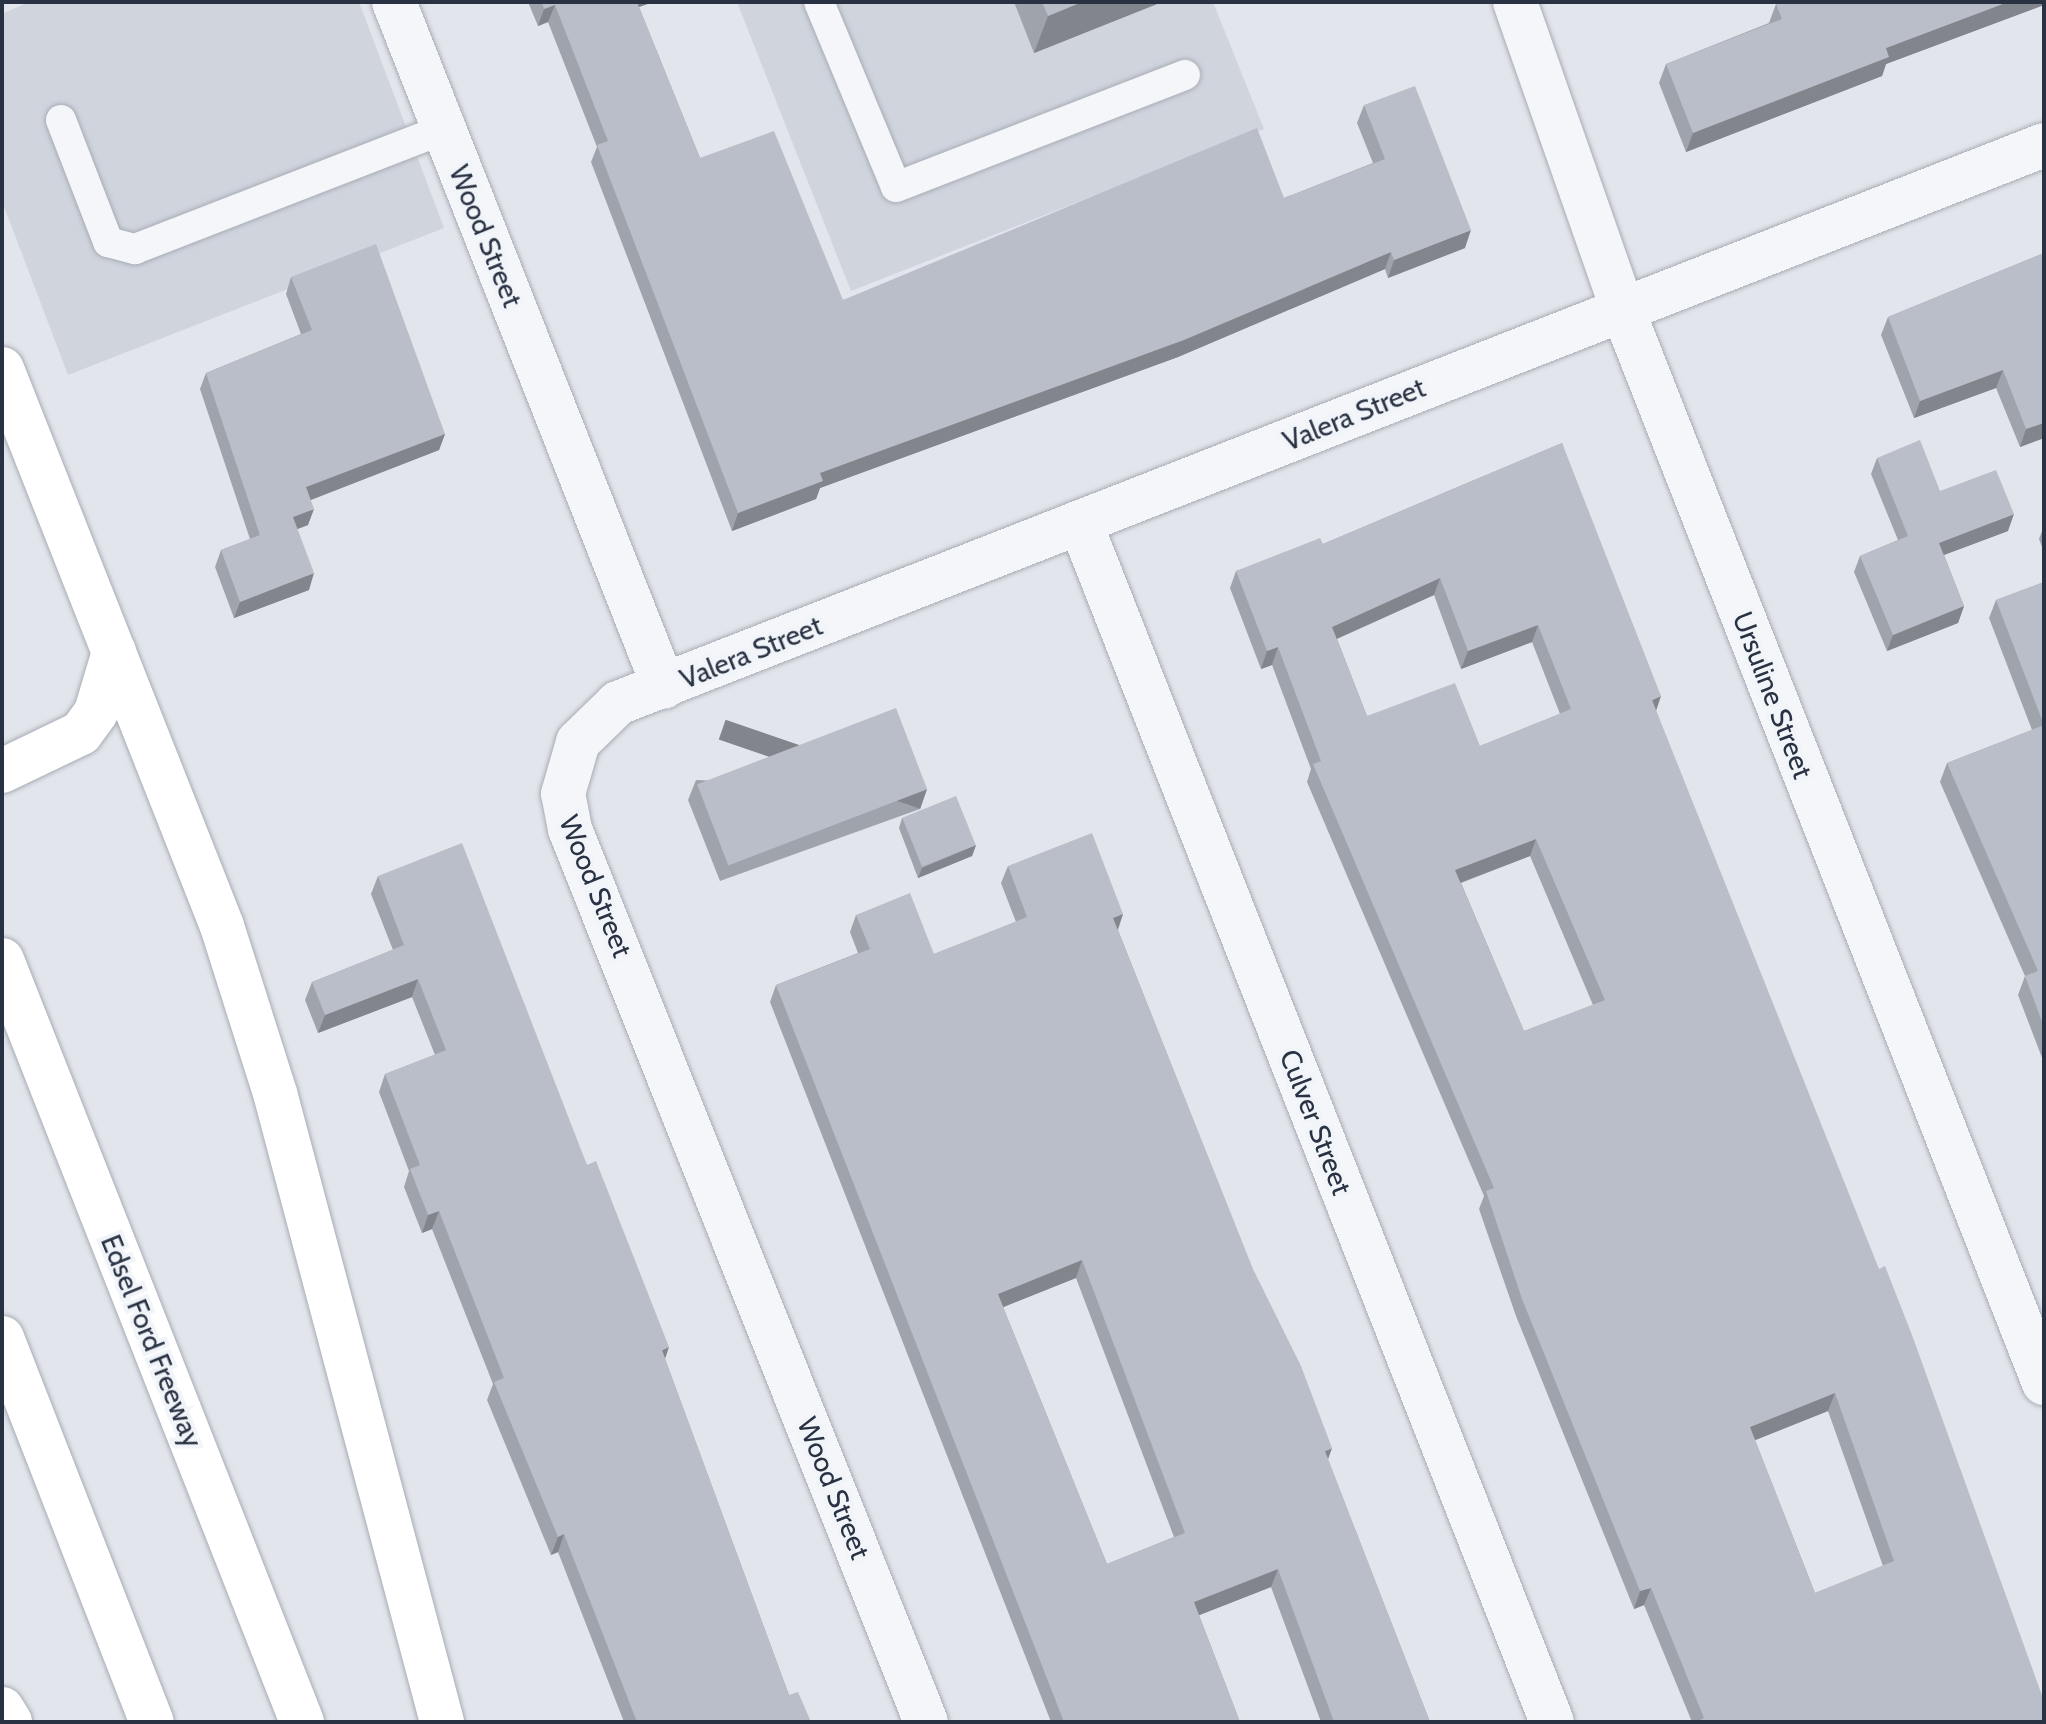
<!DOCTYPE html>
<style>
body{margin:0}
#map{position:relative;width:2046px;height:1724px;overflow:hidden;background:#e2e5eb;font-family:Cabin,sans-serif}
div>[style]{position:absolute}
.built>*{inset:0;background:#d0d4dd}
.roads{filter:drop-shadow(0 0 2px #a7acb5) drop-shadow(0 0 2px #a7acb5)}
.service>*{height:30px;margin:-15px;padding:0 15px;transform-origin:15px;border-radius:15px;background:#f5f6f9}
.minor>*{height:44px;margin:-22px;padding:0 22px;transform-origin:22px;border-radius:22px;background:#f5f6f9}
.motorway>*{height:44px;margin:-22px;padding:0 22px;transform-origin:22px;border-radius:22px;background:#fff}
.wall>*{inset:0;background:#9fa3ac}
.shaded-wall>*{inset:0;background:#82858c;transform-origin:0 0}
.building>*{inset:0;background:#b9bec8;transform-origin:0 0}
span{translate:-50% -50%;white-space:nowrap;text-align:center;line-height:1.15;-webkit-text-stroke:8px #f1f4f8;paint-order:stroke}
.street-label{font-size:28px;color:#293243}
.frame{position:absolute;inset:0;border:4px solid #293243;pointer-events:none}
</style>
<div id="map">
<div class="built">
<div style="clip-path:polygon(29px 2px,359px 2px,444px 228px,68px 375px,2px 201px,2px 14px)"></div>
<div style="clip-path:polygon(737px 2px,1213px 2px,1264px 129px,851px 291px)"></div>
</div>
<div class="roads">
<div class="service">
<div style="left:819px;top:2px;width:200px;rotate:67.4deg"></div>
<div style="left:896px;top:187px;width:310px;rotate:-21.2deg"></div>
<div style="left:61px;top:120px;width:131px;rotate:68.9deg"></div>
<div style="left:108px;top:242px;width:28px;rotate:15deg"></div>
<div style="left:135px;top:249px;width:331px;rotate:-21.2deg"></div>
</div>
<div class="minor">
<div style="left:394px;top:2px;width:736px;rotate:68.49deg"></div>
<div style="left:1515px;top:2px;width:324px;rotate:70.7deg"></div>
<div style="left:1622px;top:308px;width:1155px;rotate:68.57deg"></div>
<div style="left:1080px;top:522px;width:1289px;rotate:68.53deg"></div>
<div style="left:926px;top:1722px;width:961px;rotate:-111.74deg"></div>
<div style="left:570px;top:829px;width:36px;rotate:-101deg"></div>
<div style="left:563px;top:794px;width:54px;rotate:-73.9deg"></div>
<div style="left:578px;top:742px;width:56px;rotate:-44.3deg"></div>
<div style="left:618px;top:703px;width:1531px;rotate:-21.37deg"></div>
</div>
<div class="motorway">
<div style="left:2px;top:369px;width:599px;rotate:68.45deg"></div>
<div style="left:222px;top:926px;width:175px;rotate:72.4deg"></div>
<div style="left:275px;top:1093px;width:651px;rotate:75.13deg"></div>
<div style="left:2px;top:771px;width:88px;rotate:-25.7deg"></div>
<div style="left:81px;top:733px;width:26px;rotate:-54deg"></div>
<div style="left:96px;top:712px;width:63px;rotate:-73.3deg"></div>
<div style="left:2px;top:960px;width:819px;rotate:68.51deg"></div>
<div style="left:2px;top:1338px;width:412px;rotate:68.7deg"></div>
<div style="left:2px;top:1709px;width:15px;rotate:58deg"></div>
</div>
</div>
<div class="wall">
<div style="clip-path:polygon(528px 2px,653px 2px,639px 7px,700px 158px,843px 300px,1284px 198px,1373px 163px,1357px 123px,1364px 105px,1465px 248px,1388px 278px,1385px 269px,1178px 357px,820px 488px,816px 499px,732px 531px,591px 162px,597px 147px,548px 22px,538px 26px)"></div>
<div style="clip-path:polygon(1014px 2px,1162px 2px,1034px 53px)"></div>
<div style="clip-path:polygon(2044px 2px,2044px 5px,1886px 64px,1882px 76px,1686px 152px,1659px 83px,1666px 64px,1769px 23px,1776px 4px)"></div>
<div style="clip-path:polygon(2044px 253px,2044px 438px,2020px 447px,1996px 388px,1914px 418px,1881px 335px,1888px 317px)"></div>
<div style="clip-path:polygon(291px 277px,445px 434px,439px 450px,311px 500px,308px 525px,297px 529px,309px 590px,234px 618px,215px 567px,221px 550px,250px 539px,200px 389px,206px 373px,301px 334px,286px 294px)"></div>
<div style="clip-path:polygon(evenodd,1562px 443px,1656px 711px,2044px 1722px,1692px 1722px,1644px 1605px,1634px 1609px,1516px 1316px,1479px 1209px,1484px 1196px,1307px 782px,1311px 769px,1272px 665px,1261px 669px,1230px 588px,1236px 571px,1323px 544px,1562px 443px,1434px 595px,1461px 669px,1532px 642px,1560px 714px,1480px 746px,1367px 716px,1337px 639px,1434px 595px,1562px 443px,1530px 856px,1593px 1005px,1524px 1031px,1461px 883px,1530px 856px,1562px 443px,1828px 1411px,1883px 1566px,1815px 1593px,1755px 1440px,1828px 1411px)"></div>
<div style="clip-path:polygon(1877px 458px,1940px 491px,2008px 531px,1944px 555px,1964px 606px,1958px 623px,1887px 651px,1854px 572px,1860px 556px,1898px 540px,1871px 474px)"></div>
<div style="clip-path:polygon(2044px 526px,2044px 552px,2039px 539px)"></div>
<div style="clip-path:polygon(2044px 582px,2044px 1063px,2018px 995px,2025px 976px,1940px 782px,1947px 763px,2032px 730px,1989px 618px,1996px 600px)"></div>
<div style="clip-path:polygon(696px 780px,927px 789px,920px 809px,720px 881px,688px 800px)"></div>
<div style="clip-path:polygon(902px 818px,976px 845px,972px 856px,918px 878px,899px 828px)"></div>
<div style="clip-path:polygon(evenodd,1008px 866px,1123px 914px,1118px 930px,1328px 1460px,1430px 1722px,1321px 1722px,1271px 1587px,1199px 1615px,1240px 1722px,1051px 1722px,770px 1002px,776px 985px,858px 953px,850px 932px,856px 915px,934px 954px,1016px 922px,1001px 883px,1008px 866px,1076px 1278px,1174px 1537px,1107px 1564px,1003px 1307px,1076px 1278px)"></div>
<div style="clip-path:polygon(378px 876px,587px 1165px,665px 1359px,789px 1695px,811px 1722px,624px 1722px,558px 1552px,551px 1555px,487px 1400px,493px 1384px,432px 1229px,422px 1233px,404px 1187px,409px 1171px,379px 1092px,385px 1074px,435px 1055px,412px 997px,318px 1033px,305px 1000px,312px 982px,393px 950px,371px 894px)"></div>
</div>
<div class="shaded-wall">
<div style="clip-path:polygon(631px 2px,653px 2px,628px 11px)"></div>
<div style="clip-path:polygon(1082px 2px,1162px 2px,1034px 53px,1048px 16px)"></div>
<div style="clip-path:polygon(2008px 2px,2044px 2px,2044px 5px,1886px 64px,1882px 76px,1686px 152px,1693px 133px,1886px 48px)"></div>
<div style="clip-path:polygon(555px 5px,548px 22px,538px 26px,544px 9px)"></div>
<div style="clip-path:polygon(1471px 230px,1465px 248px,1388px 278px,1394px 260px)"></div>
<div style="clip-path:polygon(1391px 252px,1385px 269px,1178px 357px,820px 488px,816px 499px,732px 531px,738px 513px,820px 473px)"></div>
<div style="clip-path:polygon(2003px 370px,1996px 388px,1914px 418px,1920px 401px)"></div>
<div style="clip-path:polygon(2044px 423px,2044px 438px,2020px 447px,2026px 429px)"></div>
<div style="clip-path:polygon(445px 434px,439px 450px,300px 504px,306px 487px)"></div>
<div style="clip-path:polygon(314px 509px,308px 525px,287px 533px,293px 517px)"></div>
<div style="clip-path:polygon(2014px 514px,2008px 531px,1933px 559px,1939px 543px)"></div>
<div style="clip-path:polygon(314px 573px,309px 590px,234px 618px,240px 602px)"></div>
<div style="clip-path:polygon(1440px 578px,1434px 595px,1325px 644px,1332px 627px)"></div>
<div style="clip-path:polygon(1964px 606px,1958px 623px,1887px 651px,1893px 635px)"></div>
<div style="clip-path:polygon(1538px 625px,1532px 642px,1461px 669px,1468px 651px)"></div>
<div style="clip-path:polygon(1278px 647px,1272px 665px,1261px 669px,1267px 651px)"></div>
<div style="clip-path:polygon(1661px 696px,1655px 714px,1652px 700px)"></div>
<div style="left:927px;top:789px;width:21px;height:213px;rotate:109deg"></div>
<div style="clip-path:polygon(1536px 839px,1530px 856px,1449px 887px,1455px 870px)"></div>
<div style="clip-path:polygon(976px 845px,972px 856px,918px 878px,922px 868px)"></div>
<div style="clip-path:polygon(1123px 914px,1117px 931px,1113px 918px)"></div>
<div style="clip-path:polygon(418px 979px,412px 997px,318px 1033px,325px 1015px)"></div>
<div style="clip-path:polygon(439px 1211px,432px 1229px,422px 1233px,428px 1215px)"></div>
<div style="clip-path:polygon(1082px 1260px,1076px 1278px,991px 1312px,998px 1294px)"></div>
<div style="clip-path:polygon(669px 1347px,663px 1365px,662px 1350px)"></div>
<div style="clip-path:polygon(1835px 1393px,1828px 1411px,1743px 1445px,1750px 1427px)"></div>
<div style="clip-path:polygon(1332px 1448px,1326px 1465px,1325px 1451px)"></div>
<div style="clip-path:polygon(564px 1534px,558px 1552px,551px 1555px,558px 1537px)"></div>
<div style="clip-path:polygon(1278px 1569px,1271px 1587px,1187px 1620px,1194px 1602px)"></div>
<div style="clip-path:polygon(1651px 1588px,1644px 1605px,1634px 1609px,1640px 1591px)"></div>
</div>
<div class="building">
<div style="clip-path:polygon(542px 2px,637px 2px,700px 158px,774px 131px,843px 300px,1257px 128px,1284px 198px,1385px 159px,1364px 105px,1415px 86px,1471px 230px,1394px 260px,1391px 252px,1184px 340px,820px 473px,823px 481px,738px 513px,597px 145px,608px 141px,555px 5px,544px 9px)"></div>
<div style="clip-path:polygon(1042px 2px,1082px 2px,1048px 16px)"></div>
<div style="clip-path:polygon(1782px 2px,2008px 2px,1886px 48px,1889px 57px,1693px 133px,1666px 64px,1782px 19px,1776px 4px)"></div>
<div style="clip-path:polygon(376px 244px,445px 434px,306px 487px,314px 509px,293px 517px,314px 573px,240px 602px,221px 550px,260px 535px,206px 373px,312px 330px,291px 277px)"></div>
<div style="clip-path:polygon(2044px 253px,2044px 423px,2026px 429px,2003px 370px,1920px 401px,1888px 317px)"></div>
<div style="clip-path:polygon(1920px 440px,1940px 491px,1996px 470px,2014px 514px,1939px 543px,1964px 606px,1893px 635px,1860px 556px,1908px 536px,1877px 458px)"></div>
<div style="clip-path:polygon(evenodd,1562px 443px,1661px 696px,1652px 700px,1879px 1269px,1885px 1266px,1912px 1335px,2044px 1701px,2044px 1722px,1698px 1722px,1698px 1721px,1704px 1718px,1651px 1588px,1640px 1591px,1522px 1299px,1486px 1191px,1494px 1188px,1313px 764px,1321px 761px,1278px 647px,1267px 651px,1236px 571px,1320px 538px,1323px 544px,1562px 443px,1440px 578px,1468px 651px,1538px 625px,1571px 709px,1480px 746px,1455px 683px,1367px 716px,1332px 627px,1440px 578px,1562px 443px,1536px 839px,1605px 1000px,1524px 1031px,1455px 870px,1536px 839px,1562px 443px,1835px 1393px,1894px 1561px,1815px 1593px,1750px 1427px,1835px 1393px)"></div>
<div style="clip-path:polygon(2044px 582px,2044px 1027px,2025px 976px,2038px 971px,1947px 763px,2044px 725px,1996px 600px)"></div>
<div style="left:896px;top:708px;width:87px;height:213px;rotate:69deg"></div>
<div style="left:956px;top:796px;width:53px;height:58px;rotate:68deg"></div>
<div style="clip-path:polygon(evenodd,1092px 833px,1123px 914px,1113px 918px,1253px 1269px,1301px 1366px,1332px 1448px,1325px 1451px,1430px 1722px,1334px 1722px,1278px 1569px,1194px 1602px,1240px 1722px,1064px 1722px,776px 985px,870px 949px,856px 915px,910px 893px,934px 954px,1027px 917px,1008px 866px,1092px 833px,1082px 1260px,1185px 1533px,1107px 1564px,998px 1294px,1082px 1260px)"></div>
<div style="clip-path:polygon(462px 843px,587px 1165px,596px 1161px,669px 1347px,662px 1350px,789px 1695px,798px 1692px,811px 1722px,637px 1722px,564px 1534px,558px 1537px,494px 1382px,504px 1378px,439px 1211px,428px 1215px,410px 1169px,420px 1165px,385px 1074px,446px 1050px,418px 979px,325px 1015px,312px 982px,404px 945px,378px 876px)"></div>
</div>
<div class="street-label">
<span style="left:486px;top:236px;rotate:68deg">Wood Street</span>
<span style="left:1354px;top:414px;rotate:-22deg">Valera Street</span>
<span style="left:751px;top:652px;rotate:-22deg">Valera Street</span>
<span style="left:1773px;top:695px;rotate:69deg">Ursuline Street</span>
<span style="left:596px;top:886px;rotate:68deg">Wood Street</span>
<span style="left:1316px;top:1122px;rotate:69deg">Culver Street</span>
<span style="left:152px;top:1341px;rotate:68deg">Edsel Ford Freeway</span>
<span style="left:834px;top:1488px;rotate:68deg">Wood Street</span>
</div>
<div class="frame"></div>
</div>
